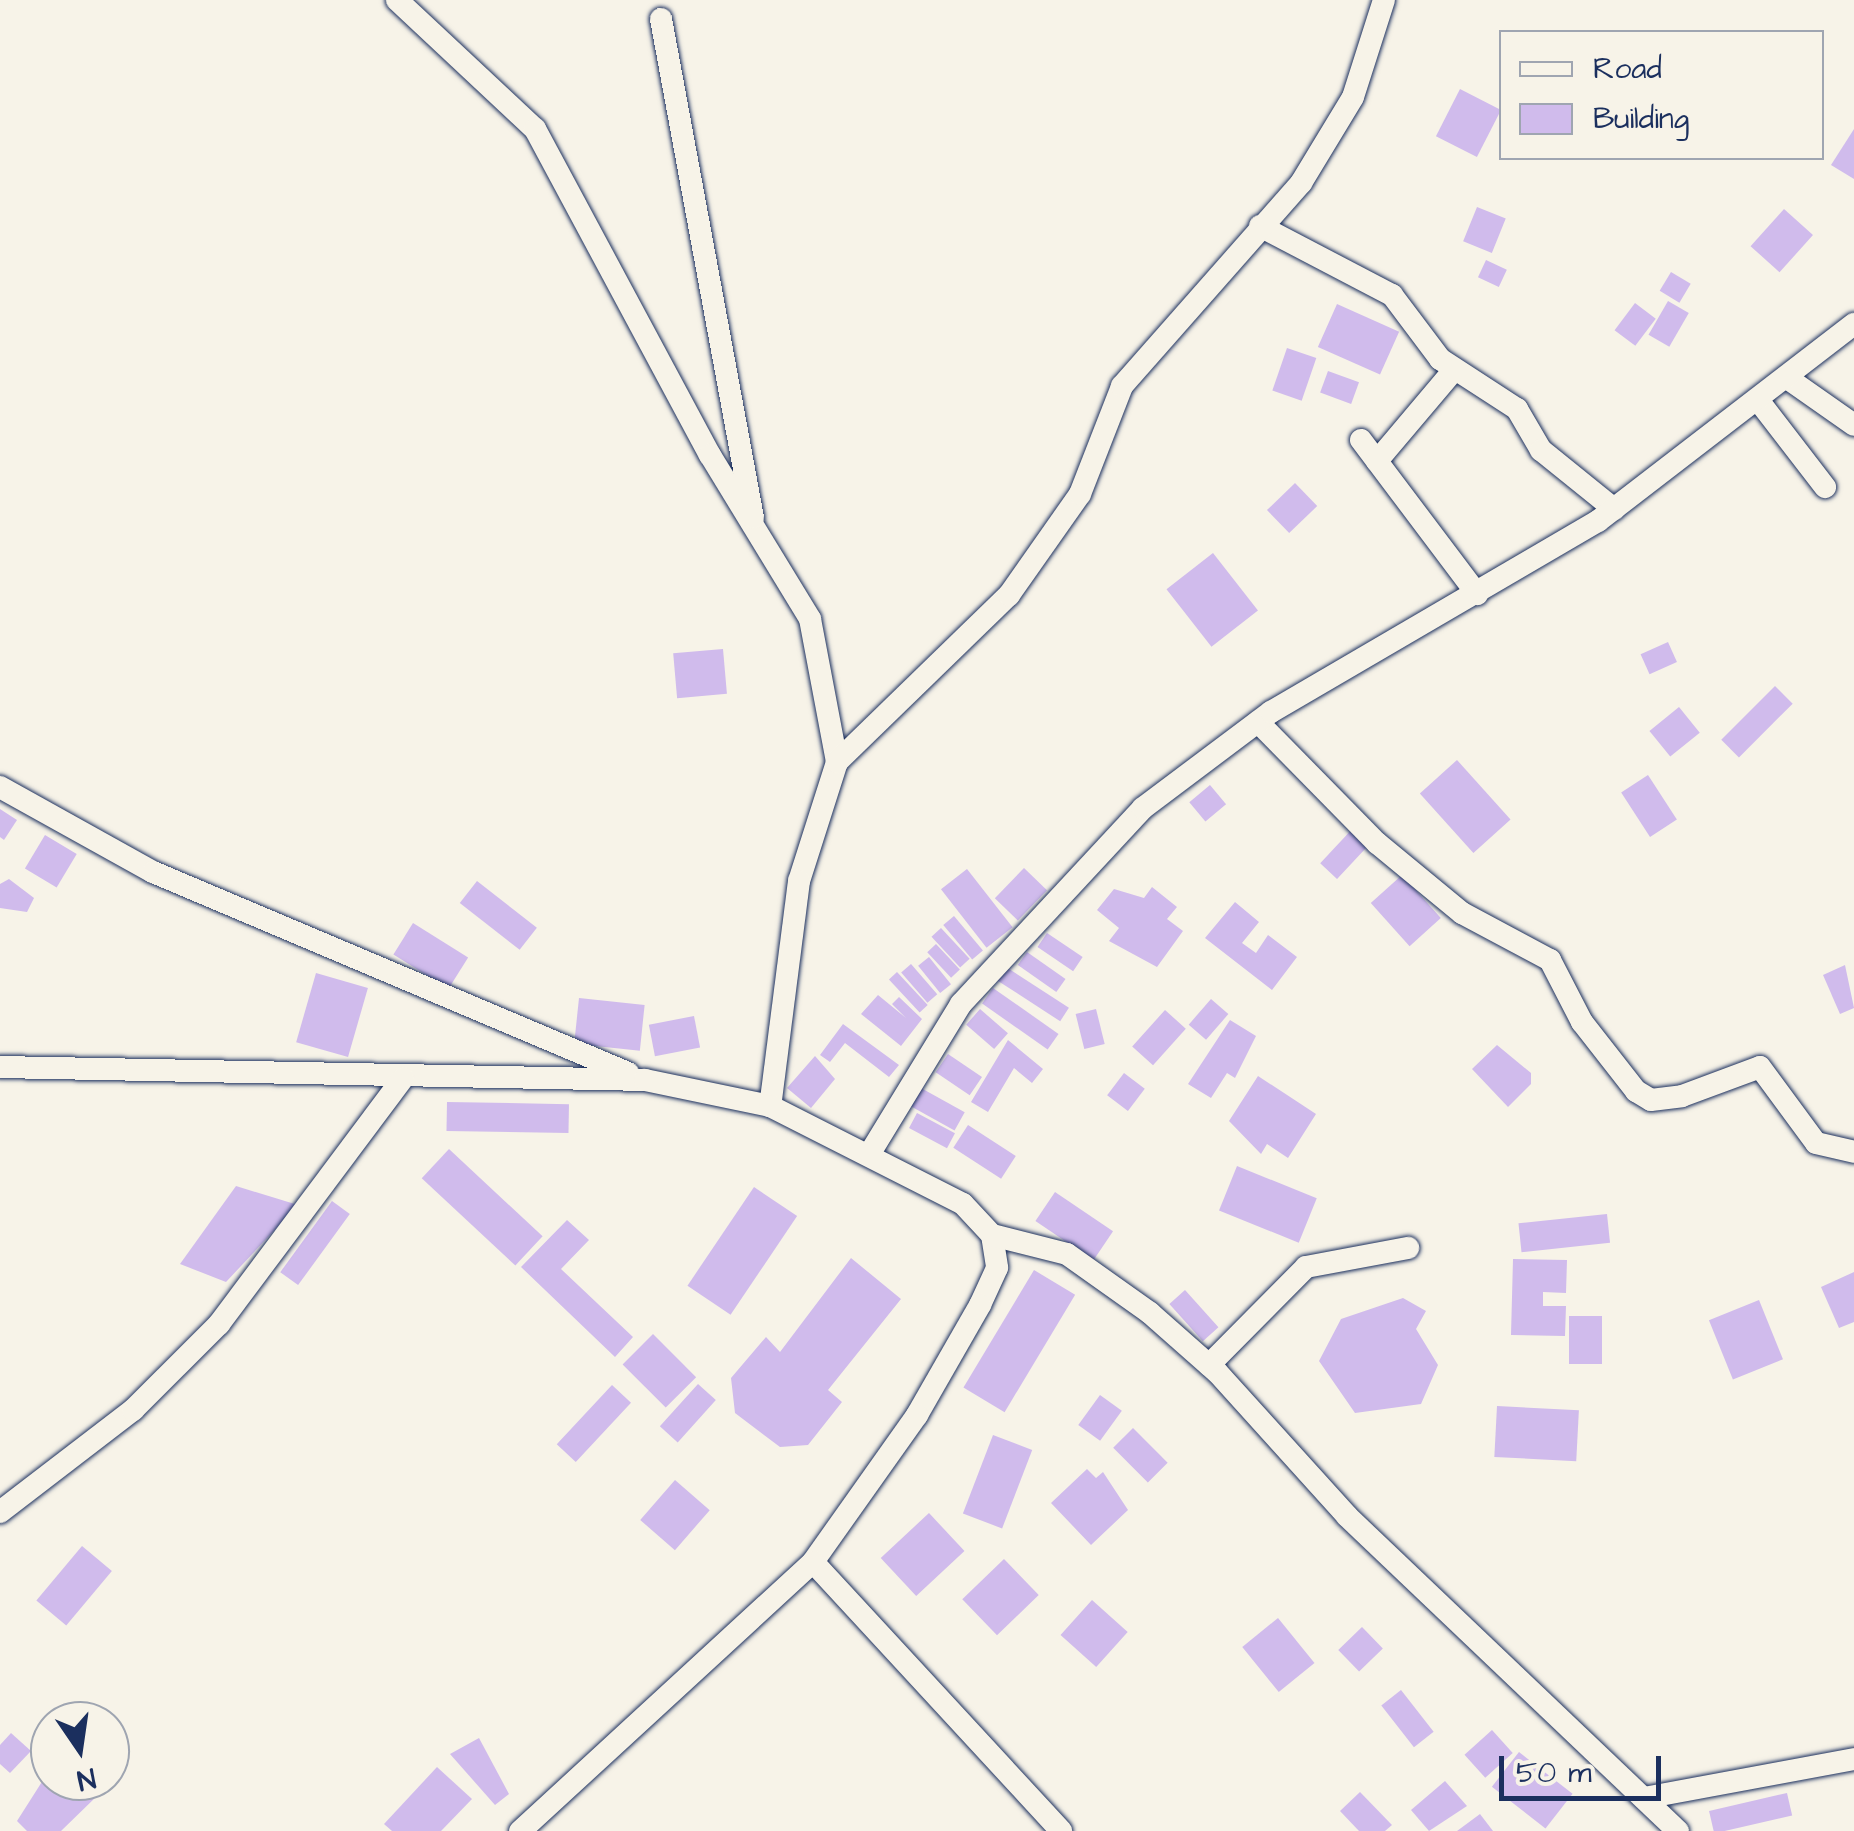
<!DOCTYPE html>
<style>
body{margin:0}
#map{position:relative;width:1854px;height:1831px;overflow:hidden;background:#f7f3e8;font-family:"Architects Daughter",sans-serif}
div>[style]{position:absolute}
.building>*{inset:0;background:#d0bbec;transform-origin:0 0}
.roads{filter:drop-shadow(0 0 2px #1b2f5e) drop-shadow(0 0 2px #1b2f5e)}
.minor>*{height:22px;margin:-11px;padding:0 11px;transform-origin:11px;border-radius:11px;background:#f7f3e8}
span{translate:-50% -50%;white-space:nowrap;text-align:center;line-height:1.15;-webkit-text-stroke:9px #f7f3e8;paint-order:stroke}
.legend{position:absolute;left:1499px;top:30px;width:325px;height:130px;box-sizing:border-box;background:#f7f3e8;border:2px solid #9fa5b1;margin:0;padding:12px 18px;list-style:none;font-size:30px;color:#1b2f5e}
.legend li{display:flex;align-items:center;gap:20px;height:50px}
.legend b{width:50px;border:2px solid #9fa5b1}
.north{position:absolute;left:30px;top:1701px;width:100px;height:100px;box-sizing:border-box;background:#f7f3e8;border:2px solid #9fa5b1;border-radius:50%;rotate:167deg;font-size:28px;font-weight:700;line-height:40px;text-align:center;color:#1b2f5e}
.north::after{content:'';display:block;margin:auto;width:35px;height:45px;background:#1b2f5e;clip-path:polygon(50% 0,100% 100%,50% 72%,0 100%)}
.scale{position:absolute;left:1499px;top:1756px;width:162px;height:45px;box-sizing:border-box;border:5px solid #1b2f5e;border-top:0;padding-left:12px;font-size:30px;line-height:35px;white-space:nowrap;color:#1b2f5e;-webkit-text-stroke:8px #f7f3e8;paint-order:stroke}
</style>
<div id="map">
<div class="building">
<div style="left:1460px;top:89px;width:46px;height:53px;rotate:27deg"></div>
<div style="clip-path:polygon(1854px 129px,1854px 179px,1831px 165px)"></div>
<div style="left:1477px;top:207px;width:31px;height:37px;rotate:22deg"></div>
<div style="left:1784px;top:209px;width:39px;height:50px;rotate:42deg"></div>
<div style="left:1486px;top:260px;width:23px;height:19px;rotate:25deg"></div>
<div style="left:1671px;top:272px;width:23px;height:22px;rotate:31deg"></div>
<div style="left:1668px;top:301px;width:24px;height:39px;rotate:30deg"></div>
<div style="left:1635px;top:303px;width:26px;height:34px;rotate:37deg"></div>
<div style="left:1337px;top:304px;width:68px;height:47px;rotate:24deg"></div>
<div style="left:1287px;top:348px;width:31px;height:45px;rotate:19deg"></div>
<div style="left:1328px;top:371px;width:33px;height:23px;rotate:20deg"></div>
<div style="left:1295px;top:483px;width:32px;height:39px;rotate:46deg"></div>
<div style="left:1213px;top:553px;width:73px;height:59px;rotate:52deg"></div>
<div style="left:1668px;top:642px;width:22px;height:30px;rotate:66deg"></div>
<div style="left:723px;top:649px;width:45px;height:50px;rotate:85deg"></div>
<div style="left:1775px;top:686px;width:25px;height:76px;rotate:45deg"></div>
<div style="left:1679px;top:707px;width:33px;height:38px;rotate:51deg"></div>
<div style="left:1457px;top:760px;width:80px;height:50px;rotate:48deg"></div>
<div style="left:1648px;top:775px;width:53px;height:32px;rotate:57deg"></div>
<div style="left:1210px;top:785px;width:25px;height:27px;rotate:50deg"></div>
<div style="clip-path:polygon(0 809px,17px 820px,4px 840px,0 837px)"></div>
<div style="left:1355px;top:826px;width:23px;height:51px;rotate:43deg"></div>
<div style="left:45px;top:835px;width:37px;height:39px;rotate:31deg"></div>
<div style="left:1024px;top:868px;width:32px;height:42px;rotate:44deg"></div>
<div style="left:967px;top:869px;width:74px;height:33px;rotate:52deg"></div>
<div style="left:1402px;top:875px;width:58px;height:42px;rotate:48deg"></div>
<div style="clip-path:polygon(9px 879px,34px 898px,27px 912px,0 908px,0 884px)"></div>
<div style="left:477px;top:881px;width:76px;height:28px;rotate:38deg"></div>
<div style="clip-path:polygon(1152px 887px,1177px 907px,1167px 919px,1183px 931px,1157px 967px,1109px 941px,1119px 928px,1097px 910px,1114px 889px,1144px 898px)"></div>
<div style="clip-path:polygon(1235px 902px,1259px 922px,1242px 943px,1256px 953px,1268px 935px,1297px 957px,1272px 990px,1205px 938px)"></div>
<div style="left:954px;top:916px;width:45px;height:14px;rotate:50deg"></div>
<div style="left:413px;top:923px;width:65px;height:37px;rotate:32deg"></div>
<div style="left:941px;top:928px;width:42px;height:13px;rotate:47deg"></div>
<div style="left:1047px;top:933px;width:43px;height:17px;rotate:34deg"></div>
<div style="left:936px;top:944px;width:35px;height:12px;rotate:47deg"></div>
<div style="left:1027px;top:952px;width:47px;height:16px;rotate:35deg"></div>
<div style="left:929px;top:957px;width:35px;height:14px;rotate:51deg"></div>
<div style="left:911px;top:964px;width:40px;height:13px;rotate:49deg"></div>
<div style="clip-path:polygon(1845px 965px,1854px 1008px,1840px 1014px,1823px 975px)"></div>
<div style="left:1006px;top:967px;width:75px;height:16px;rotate:33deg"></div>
<div style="left:897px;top:972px;width:45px;height:11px;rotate:47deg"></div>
<div style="left:316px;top:973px;width:54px;height:72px;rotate:16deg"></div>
<div style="left:993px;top:988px;width:80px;height:19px;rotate:35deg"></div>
<div style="clip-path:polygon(878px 995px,906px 1018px,892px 1004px,899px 997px,922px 1019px,901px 1046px,861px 1014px)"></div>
<div style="left:579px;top:998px;width:66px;height:46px;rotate:6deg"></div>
<div style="left:1211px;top:999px;width:23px;height:34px;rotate:41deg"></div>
<div style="left:980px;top:1009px;width:37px;height:21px;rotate:41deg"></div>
<div style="left:1096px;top:1009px;width:36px;height:21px;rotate:76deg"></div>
<div style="left:1165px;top:1010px;width:28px;height:49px;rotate:42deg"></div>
<div style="left:694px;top:1016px;width:32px;height:46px;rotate:79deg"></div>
<div style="clip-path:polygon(1230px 1020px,1256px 1036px,1235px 1078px,1227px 1073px,1211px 1098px,1188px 1084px)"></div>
<div style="clip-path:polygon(843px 1024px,899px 1065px,889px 1077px,845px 1043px,830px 1062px,820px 1055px)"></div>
<div style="clip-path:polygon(1008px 1040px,1043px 1069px,1032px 1083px,1014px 1068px,988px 1112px,971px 1102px)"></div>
<div style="clip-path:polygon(1497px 1045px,1531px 1073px,1531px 1084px,1508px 1107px,1472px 1069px)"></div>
<div style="left:948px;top:1054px;width:41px;height:22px;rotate:34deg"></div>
<div style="clip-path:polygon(815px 1056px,835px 1079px,811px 1108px,787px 1088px)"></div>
<div style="left:1124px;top:1073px;width:26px;height:28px;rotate:37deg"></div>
<div style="clip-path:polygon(1258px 1076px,1316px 1114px,1288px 1158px,1267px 1144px,1261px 1154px,1229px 1121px)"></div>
<div style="left:921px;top:1088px;width:50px;height:21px;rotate:29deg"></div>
<div style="left:447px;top:1102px;width:122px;height:29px;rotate:1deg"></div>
<div style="left:917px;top:1113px;width:43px;height:17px;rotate:28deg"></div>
<div style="left:968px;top:1125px;width:57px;height:27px;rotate:33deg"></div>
<div style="left:449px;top:1149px;width:128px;height:40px;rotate:43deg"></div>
<div style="left:1237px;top:1166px;width:86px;height:48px;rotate:22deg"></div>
<div style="clip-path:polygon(236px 1186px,298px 1205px,226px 1282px,180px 1264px)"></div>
<div style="left:754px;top:1187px;width:52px;height:119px;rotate:34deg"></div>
<div style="left:1055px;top:1192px;width:70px;height:35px;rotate:34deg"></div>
<div style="left:332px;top:1201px;width:22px;height:88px;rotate:36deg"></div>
<div style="left:1607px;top:1214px;width:29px;height:89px;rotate:84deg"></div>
<div style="clip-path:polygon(567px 1220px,589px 1240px,561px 1269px,633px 1337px,615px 1357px,521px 1267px)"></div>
<div style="clip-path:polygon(851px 1258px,901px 1299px,828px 1390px,842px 1402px,808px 1445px,780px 1447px,735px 1413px,731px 1378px,766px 1337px,780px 1352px)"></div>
<div style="clip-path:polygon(1513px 1259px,1567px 1260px,1566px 1293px,1543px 1292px,1543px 1306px,1566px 1306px,1565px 1336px,1511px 1335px)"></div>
<div style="left:1034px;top:1270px;width:48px;height:137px;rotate:31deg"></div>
<div style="clip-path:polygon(1854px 1272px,1854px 1322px,1839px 1328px,1821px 1287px)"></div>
<div style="left:1185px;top:1290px;width:50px;height:21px;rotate:48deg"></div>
<div style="clip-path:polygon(1403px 1298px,1426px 1311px,1416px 1329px,1438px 1365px,1421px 1404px,1355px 1413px,1319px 1361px,1341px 1319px)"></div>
<div style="left:1759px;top:1300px;width:64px;height:54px;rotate:68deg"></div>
<div style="left:1569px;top:1316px;width:33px;height:48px"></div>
<div style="left:653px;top:1334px;width:61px;height:43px;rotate:45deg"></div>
<div style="left:698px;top:1384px;width:24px;height:57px;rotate:42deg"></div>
<div style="left:612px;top:1385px;width:26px;height:81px;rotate:43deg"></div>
<div style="left:1100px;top:1395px;width:27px;height:37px;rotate:36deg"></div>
<div style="left:1497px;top:1406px;width:82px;height:51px;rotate:3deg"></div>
<div style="left:1133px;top:1428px;width:49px;height:28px;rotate:45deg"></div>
<div style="left:993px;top:1435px;width:42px;height:84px;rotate:21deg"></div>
<div style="clip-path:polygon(1087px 1469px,1096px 1478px,1103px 1472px,1128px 1510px,1091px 1545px,1051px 1503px)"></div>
<div style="left:675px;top:1480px;width:46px;height:53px;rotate:41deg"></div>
<div style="left:929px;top:1513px;width:52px;height:66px;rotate:47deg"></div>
<div style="left:82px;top:1546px;width:39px;height:71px;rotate:40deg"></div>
<div style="left:1004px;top:1559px;width:50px;height:58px;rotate:46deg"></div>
<div style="left:1092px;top:1600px;width:48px;height:47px;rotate:42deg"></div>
<div style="left:1278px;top:1618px;width:58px;height:46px;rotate:51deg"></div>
<div style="left:1362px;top:1627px;width:30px;height:33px;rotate:46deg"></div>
<div style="left:1401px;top:1690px;width:53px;height:25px;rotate:52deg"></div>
<div style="left:1492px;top:1730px;width:31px;height:37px;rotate:48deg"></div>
<div style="clip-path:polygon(11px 1733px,31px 1751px,10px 1773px,0 1764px,0 1745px)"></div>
<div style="clip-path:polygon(479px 1738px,509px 1794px,495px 1805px,450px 1754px)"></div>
<div style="left:1519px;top:1752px;width:68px;height:44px;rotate:38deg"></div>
<div style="clip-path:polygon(437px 1767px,472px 1799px,441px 1831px,392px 1831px,384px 1824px)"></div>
<div style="clip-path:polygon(45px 1777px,53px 1785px,82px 1781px,97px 1796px,61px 1831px,27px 1831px,17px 1821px)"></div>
<div style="clip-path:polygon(1445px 1781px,1467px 1806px,1429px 1831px,1411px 1810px)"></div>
<div style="clip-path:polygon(1360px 1792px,1392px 1825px,1385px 1831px,1359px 1831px,1340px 1811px)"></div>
<div style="left:1787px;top:1793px;width:23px;height:80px;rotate:77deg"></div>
<div style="clip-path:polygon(1480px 1814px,1493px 1831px,1457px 1831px)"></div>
</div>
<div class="roads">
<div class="minor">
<div style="left:397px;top:0;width:189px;rotate:43.1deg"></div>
<div style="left:535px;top:129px;width:370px;rotate:61.8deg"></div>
<div style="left:710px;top:455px;width:192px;rotate:58.6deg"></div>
<div style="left:810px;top:619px;width:146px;rotate:79.3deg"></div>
<div style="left:837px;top:762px;width:125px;rotate:107.7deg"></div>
<div style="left:799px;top:881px;width:227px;rotate:97.3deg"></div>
<div style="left:661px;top:19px;width:507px;rotate:79.55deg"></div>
<div style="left:1260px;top:226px;width:149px;rotate:27.6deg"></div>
<div style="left:1392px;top:295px;width:80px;rotate:53.1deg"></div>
<div style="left:1440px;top:359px;width:92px;rotate:33deg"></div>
<div style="left:1517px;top:409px;width:48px;rotate:59.7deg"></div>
<div style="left:1541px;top:450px;width:94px;rotate:38.9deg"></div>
<div style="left:1790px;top:380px;width:78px;rotate:35.1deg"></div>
<div style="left:1758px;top:400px;width:110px;rotate:52.4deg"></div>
<div style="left:1361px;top:440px;width:193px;rotate:53deg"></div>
<div style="left:1377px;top:461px;width:118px;rotate:-49.8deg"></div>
<div style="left:1258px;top:722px;width:170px;rotate:45.5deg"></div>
<div style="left:1377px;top:843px;width:110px;rotate:39.5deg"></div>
<div style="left:1462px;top:913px;width:100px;rotate:28.1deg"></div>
<div style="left:1550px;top:960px;width:70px;rotate:62.7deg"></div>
<div style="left:1582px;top:1022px;width:88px;rotate:52deg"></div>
<div style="left:1636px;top:1091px;width:17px;rotate:31deg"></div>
<div style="left:1651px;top:1100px;width:31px;rotate:-7deg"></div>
<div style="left:1682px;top:1096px;width:83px;rotate:-20.4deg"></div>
<div style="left:1760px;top:1067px;width:94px;rotate:53.6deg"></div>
<div style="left:1816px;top:1143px;width:39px;rotate:13deg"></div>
<div style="left:837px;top:762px;width:240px;rotate:-44.2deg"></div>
<div style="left:1009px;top:595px;width:123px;rotate:-54.9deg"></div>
<div style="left:1080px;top:494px;width:116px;rotate:-68.7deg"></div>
<div style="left:1122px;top:386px;width:271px;rotate:-48.6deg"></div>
<div style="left:1301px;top:183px;width:100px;rotate:-58.8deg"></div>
<div style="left:1353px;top:97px;width:102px;rotate:-72.3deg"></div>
<div style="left:0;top:787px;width:175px;rotate:29.1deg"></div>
<div style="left:153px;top:872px;width:516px;rotate:22.94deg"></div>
<div style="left:0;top:1067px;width:645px;rotate:1.15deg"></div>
<div style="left:645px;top:1080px;width:128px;rotate:11.7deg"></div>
<div style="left:770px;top:1106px;width:216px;rotate:26.9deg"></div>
<div style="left:963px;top:1204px;width:42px;rotate:46.9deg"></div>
<div style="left:992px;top:1235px;width:33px;rotate:81deg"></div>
<div style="left:997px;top:1268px;width:41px;rotate:114.7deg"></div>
<div style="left:980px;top:1305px;width:127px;rotate:119.8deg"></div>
<div style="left:917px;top:1415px;width:180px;rotate:125.3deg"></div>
<div style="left:813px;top:1562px;width:398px;rotate:137.4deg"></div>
<div style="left:870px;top:1153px;width:175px;rotate:-58.6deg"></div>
<div style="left:961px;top:1004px;width:267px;rotate:-47.1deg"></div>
<div style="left:1143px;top:808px;width:160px;rotate:-36.9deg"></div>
<div style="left:1271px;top:712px;width:379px;rotate:-30.3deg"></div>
<div style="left:1598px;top:521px;width:323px;rotate:-37.6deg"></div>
<div style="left:992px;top:1235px;width:77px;rotate:14.2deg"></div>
<div style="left:1067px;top:1254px;width:102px;rotate:35.4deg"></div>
<div style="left:1150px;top:1313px;width:89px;rotate:41.4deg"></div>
<div style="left:1217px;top:1372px;width:194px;rotate:47.9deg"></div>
<div style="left:1347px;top:1516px;width:457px;rotate:43.6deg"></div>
<div style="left:1209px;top:1365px;width:138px;rotate:-45.3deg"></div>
<div style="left:1306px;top:1267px;width:104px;rotate:-10.6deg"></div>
<div style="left:0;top:1512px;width:168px;rotate:-37.5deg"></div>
<div style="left:133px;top:1410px;width:122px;rotate:-45deg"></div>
<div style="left:219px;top:1324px;width:307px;rotate:-53.2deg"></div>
<div style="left:813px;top:1562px;width:366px;rotate:47.3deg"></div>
<div style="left:1644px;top:1798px;width:214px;rotate:-10.5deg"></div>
</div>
</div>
<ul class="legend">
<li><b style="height:12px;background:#f7f3e8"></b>Road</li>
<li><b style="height:28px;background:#d0bbec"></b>Building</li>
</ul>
<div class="north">N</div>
<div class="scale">50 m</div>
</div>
